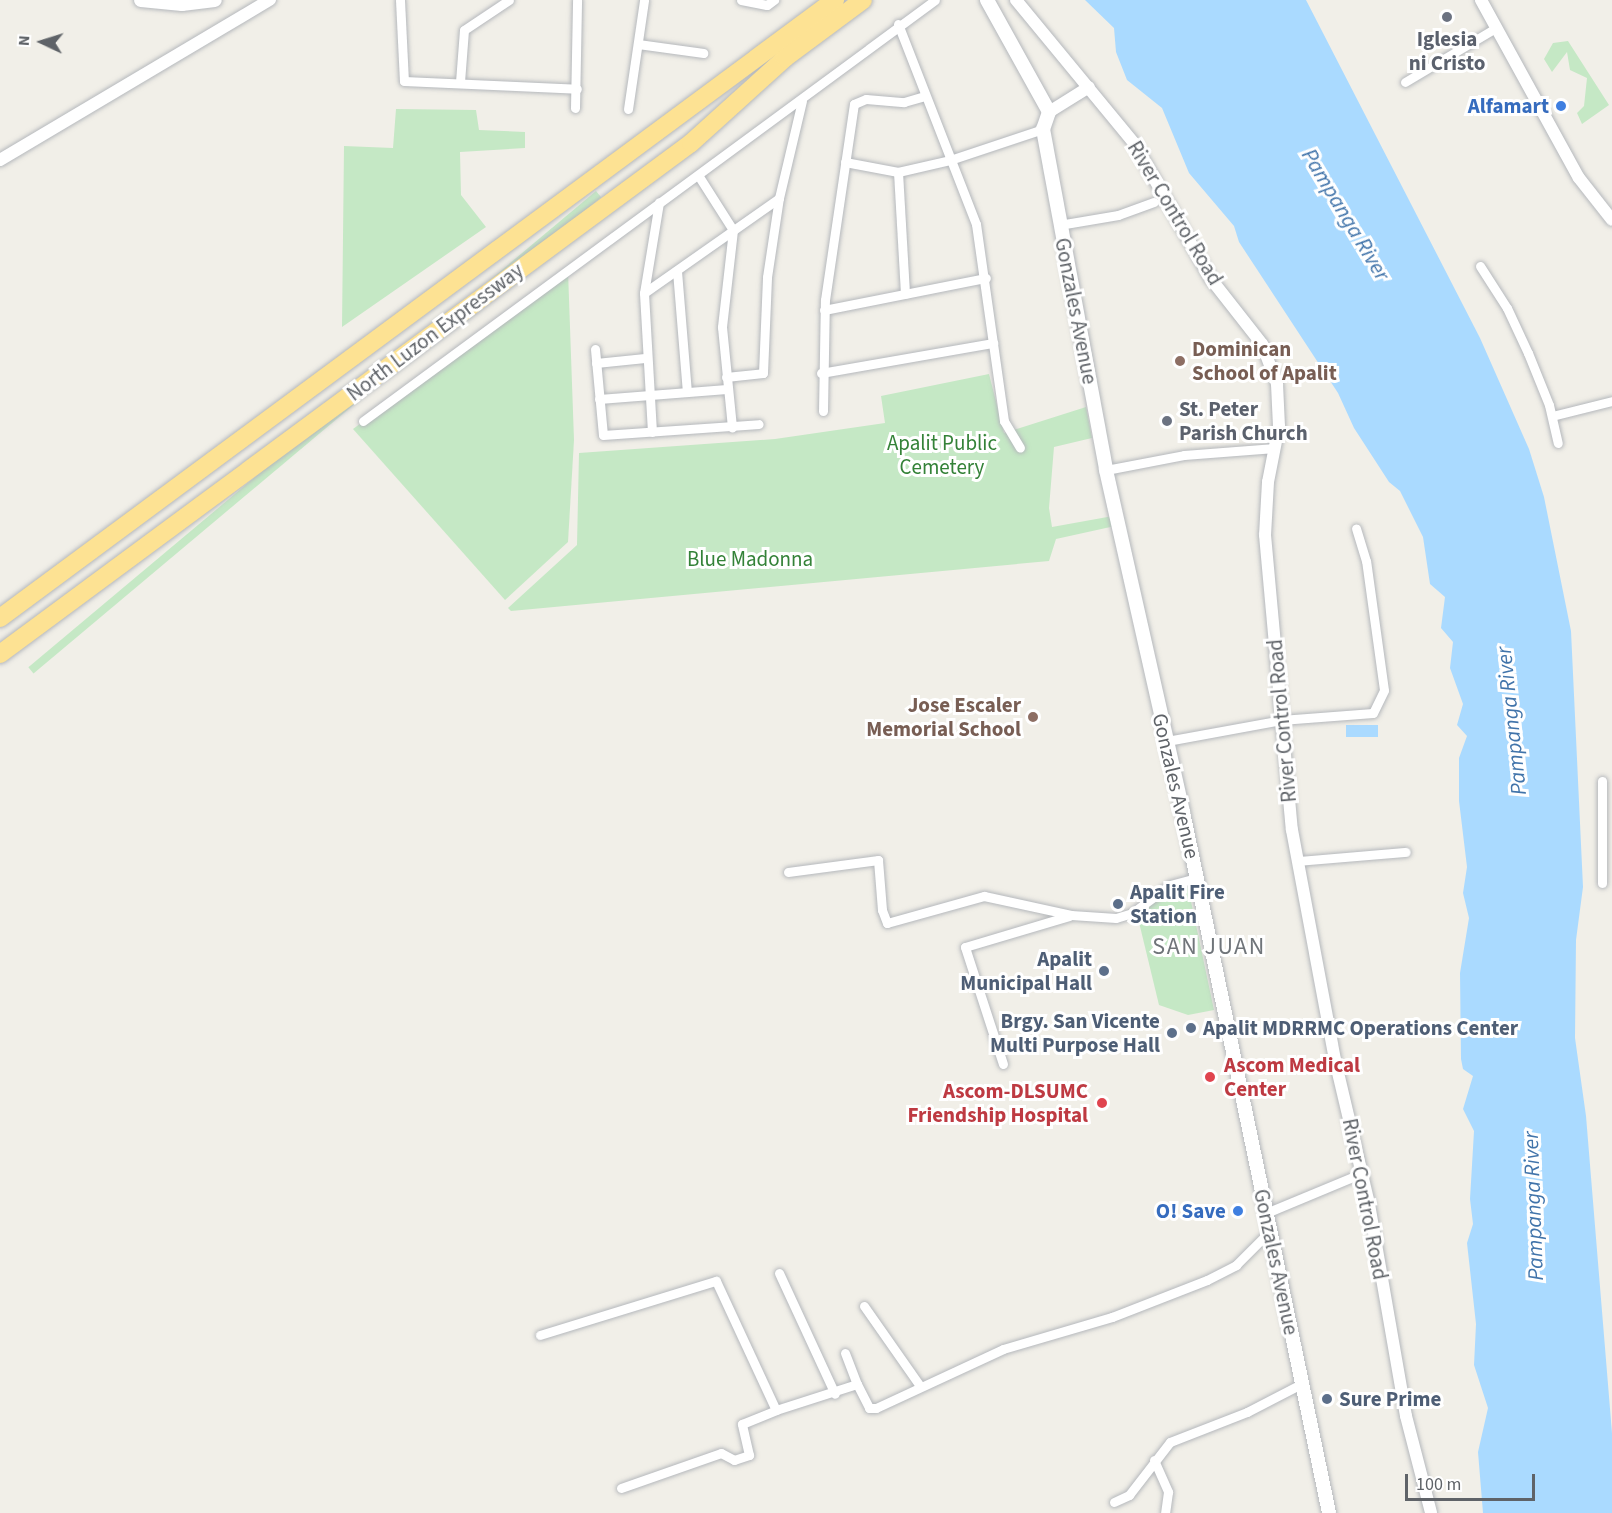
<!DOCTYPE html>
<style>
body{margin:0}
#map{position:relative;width:1612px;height:1513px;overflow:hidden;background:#f1efe8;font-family:"Source Sans 3",sans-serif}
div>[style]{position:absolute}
.green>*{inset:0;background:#c5e8c5;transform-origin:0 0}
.water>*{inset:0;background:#aadaff;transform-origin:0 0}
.roads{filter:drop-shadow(0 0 2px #b5b8bc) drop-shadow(0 0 2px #b5b8bc)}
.minor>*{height:9px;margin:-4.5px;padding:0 4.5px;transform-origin:4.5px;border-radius:4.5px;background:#fff}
.tertiary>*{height:12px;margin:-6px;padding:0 6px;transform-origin:6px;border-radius:6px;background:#fff}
.secondary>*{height:14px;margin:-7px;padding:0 7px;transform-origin:7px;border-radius:7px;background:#fff}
.motorway>*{height:18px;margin:-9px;padding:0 9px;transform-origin:9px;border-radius:9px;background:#fde293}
.dots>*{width:16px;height:16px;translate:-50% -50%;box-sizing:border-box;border:3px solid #fff;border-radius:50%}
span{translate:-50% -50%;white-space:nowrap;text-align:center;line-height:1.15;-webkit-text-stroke:6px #fff;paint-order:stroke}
.worship-label{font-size:21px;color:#5b616d;font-weight:700}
.left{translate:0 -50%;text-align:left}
.shop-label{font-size:21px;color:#366cbe;font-weight:700}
.right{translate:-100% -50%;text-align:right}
.street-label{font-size:21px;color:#5f6368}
.education-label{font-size:21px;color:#785e54;font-weight:700}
.park-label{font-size:21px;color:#348238}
.service-label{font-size:21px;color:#4e5e75;font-weight:700}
.health-label{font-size:21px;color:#be3a42;font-weight:700}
.water-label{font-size:22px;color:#4174aa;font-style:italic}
.quarter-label{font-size:24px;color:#70757a;letter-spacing:1.5px}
.north{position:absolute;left:12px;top:12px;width:60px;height:60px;-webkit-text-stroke:4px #fff;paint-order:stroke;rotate:274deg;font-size:16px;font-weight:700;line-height:24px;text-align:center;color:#5f6368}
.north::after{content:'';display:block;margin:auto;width:21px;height:27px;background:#5f6368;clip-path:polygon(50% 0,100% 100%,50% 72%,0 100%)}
.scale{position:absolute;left:1405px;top:1474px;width:130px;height:27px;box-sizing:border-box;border:3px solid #5f6368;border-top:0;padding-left:8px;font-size:18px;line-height:21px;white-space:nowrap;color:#5f6368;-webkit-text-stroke:4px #fff;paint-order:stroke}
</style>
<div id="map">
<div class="green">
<div style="clip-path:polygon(1568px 41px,1609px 105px,1582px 124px,1577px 113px,1584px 106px,1587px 78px,1570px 70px,1567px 52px,1552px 72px,1544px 59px,1553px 43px)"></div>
<div style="clip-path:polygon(396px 109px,476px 110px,479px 130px,525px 132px,525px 148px,460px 152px,461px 195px,486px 227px,342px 327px,344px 146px,393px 148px)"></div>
<div style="left:596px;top:191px;width:8px;height:741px;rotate:50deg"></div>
<div style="clip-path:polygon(568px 271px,574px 440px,568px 542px,505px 600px,353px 429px)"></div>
<div style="clip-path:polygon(989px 374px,1004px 433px,1086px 407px,1092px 438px,1054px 447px,1049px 508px,1052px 527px,1113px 516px,1115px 526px,1056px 539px,1049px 561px,511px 611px,508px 608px,577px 545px,579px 453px,775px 439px,885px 423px,881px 396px)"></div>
<div style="clip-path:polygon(1188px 887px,1214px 1010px,1188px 1015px,1159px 1005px,1137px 914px,1164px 894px)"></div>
</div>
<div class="water">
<div style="clip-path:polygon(1085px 0,1306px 0,1480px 338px,1529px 449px,1544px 497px,1571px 631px,1583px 887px,1576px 940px,1575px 1038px,1586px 1116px,1612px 1433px,1612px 1513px,1483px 1513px,1478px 1452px,1488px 1408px,1474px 1365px,1476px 1324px,1467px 1243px,1473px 1224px,1470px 1199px,1474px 1131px,1463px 1109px,1473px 1076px,1463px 1069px,1461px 1059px,1460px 973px,1469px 918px,1463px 893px,1467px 867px,1459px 801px,1459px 758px,1467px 736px,1457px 725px,1463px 704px,1450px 668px,1453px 642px,1441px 628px,1445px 597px,1430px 584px,1423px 537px,1400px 491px,1389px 482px,1354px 428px,1338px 393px,1239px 242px,1234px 226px,1189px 173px,1162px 108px,1127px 80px,1116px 52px,1114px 28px)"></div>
<div style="left:1378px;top:725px;width:12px;height:32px;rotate:90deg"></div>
</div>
<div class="roads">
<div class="minor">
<div style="left:400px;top:0;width:81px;rotate:87.2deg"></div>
<div style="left:404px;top:81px;width:173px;rotate:2.6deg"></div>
<div style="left:741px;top:0;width:26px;rotate:11deg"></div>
<div style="left:767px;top:5px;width:9px;rotate:-36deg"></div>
<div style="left:898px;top:24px;width:215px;rotate:68.7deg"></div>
<div style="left:976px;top:224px;width:199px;rotate:81.9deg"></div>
<div style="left:1004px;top:421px;width:31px;rotate:59deg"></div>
<div style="left:638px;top:44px;width:66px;rotate:7.9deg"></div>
<div style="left:460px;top:82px;width:52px;rotate:-85.6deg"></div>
<div style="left:464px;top:30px;width:54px;rotate:-33.7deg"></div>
<div style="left:1405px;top:82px;width:104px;rotate:-30.8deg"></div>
<div style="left:575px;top:108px;width:108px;rotate:-88.9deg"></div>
<div style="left:628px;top:109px;width:110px;rotate:-81.6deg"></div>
<div style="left:845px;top:162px;width:54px;rotate:10.7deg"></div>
<div style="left:898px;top:172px;width:53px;rotate:-13deg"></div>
<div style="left:950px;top:160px;width:98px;rotate:-18.4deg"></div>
<div style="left:898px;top:172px;width:122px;rotate:86.7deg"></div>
<div style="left:698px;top:175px;width:65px;rotate:57.5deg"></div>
<div style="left:733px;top:230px;width:98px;rotate:96.5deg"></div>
<div style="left:722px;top:327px;width:101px;rotate:84.3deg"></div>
<div style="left:1059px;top:225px;width:60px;rotate:-9.6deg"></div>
<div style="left:1118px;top:215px;width:38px;rotate:-20deg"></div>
<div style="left:1480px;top:266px;width:50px;rotate:57.3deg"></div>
<div style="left:1507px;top:308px;width:50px;rotate:65deg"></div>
<div style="left:1528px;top:353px;width:56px;rotate:68deg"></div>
<div style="left:1549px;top:405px;width:39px;rotate:77deg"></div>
<div style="left:677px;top:271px;width:121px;rotate:85.3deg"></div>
<div style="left:644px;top:293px;width:165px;rotate:-35.1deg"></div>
<div style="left:824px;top:310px;width:165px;rotate:-11.2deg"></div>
<div style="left:595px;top:349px;width:86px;rotate:84.7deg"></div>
<div style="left:603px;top:435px;width:156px;rotate:-4deg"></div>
<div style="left:596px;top:363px;width:49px;rotate:-5.8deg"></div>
<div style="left:821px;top:373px;width:175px;rotate:-9.9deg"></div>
<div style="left:726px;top:377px;width:37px;rotate:-6deg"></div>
<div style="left:763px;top:373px;width:96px;rotate:-87.6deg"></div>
<div style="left:767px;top:277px;width:80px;rotate:-81.4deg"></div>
<div style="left:779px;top:198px;width:100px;rotate:-76.7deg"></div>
<div style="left:599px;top:399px;width:128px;rotate:-4.5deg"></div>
<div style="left:823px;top:411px;width:111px;rotate:-89deg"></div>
<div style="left:825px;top:300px;width:198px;rotate:-81.6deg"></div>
<div style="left:854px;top:104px;width:13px;rotate:-23deg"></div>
<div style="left:866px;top:99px;width:38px;rotate:5deg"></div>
<div style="left:904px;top:102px;width:22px;rotate:-16deg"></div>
<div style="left:1552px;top:416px;width:62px;rotate:-14deg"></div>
<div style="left:363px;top:421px;width:710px;rotate:-36.35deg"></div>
<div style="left:652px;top:432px;width:139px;rotate:-93.3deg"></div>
<div style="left:644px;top:293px;width:92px;rotate:-80.6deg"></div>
<div style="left:1106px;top:470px;width:79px;rotate:-10.9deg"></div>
<div style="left:1184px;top:455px;width:91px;rotate:-4.4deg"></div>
<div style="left:1167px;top:741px;width:116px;rotate:-10.4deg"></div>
<div style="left:1281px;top:720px;width:92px;rotate:-4.4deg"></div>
<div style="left:1373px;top:713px;width:25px;rotate:-64deg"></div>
<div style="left:1384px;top:690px;width:130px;rotate:-97.9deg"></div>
<div style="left:1366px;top:561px;width:34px;rotate:-107deg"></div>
<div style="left:1602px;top:781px;width:102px;rotate:90deg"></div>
<div style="left:1298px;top:861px;width:108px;rotate:-4.8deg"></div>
<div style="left:788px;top:872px;width:91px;rotate:-7.6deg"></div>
<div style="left:878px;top:860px;width:50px;rotate:85.4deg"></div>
<div style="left:882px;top:910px;width:14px;rotate:69deg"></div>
<div style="left:887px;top:923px;width:101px;rotate:-15.6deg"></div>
<div style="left:984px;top:896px;width:89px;rotate:12.3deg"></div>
<div style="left:1071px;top:915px;width:45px;rotate:3.8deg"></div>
<div style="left:1116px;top:918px;width:17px;rotate:-17deg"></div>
<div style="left:1132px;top:913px;width:47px;rotate:-36.4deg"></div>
<div style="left:1170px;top:885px;width:27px;rotate:-15deg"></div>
<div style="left:1003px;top:1064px;width:123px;rotate:-108deg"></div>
<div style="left:965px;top:947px;width:109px;rotate:-16.6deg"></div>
<div style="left:1266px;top:1213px;width:104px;rotate:-22.6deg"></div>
<div style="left:779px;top:1273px;width:133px;rotate:65.2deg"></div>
<div style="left:864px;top:1306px;width:98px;rotate:55deg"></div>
<div style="left:540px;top:1335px;width:184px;rotate:-17.1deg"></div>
<div style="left:716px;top:1281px;width:142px;rotate:65.1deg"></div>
<div style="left:845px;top:1353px;width:33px;rotate:69deg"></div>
<div style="left:1154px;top:1460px;width:35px;rotate:66deg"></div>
<div style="left:1168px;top:1492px;width:21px;rotate:98deg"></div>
<div style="left:621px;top:1488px;width:106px;rotate:-19.3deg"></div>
<div style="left:721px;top:1453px;width:15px;rotate:28deg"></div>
<div style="left:734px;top:1460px;width:16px;rotate:-18deg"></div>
<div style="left:749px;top:1455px;width:32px;rotate:-103deg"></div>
<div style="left:742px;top:1424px;width:37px;rotate:-22deg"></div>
<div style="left:776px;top:1410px;width:85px;rotate:-17.8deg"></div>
<div style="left:857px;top:1384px;width:27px;rotate:63deg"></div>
<div style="left:869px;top:1408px;width:7px"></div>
<div style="left:876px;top:1408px;width:140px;rotate:-24.9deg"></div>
<div style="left:1003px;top:1349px;width:114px;rotate:-16.4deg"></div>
<div style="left:1112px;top:1317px;width:102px;rotate:-21.3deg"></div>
<div style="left:1207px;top:1280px;width:33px;rotate:-27deg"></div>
<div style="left:1236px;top:1265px;width:48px;rotate:-45deg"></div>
<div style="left:1114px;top:1502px;width:17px;rotate:-25deg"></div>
<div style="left:1129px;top:1495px;width:67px;rotate:-52.3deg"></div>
<div style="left:1170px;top:1442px;width:83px;rotate:-21.3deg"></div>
<div style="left:1247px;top:1412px;width:61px;rotate:-27.4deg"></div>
</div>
<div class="tertiary">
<div style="left:1016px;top:0;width:185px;rotate:50.5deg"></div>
<div style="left:1134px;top:143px;width:156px;rotate:60.5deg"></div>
<div style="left:1211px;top:279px;width:83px;rotate:51.9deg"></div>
<div style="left:1262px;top:344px;width:43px;rotate:69.4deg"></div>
<div style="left:1277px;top:384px;width:42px;rotate:87.3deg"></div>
<div style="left:1279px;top:426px;width:57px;rotate:101.1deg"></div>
<div style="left:1268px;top:482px;width:53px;rotate:93.2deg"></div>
<div style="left:1265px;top:535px;width:296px;rotate:84.8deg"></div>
<div style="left:1292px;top:830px;width:234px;rotate:79.4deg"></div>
<div style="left:1335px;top:1060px;width:148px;rotate:76.7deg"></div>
<div style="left:1369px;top:1204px;width:215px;rotate:80.1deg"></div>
<div style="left:1406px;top:1416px;width:100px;rotate:75.5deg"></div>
<div style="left:1481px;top:0;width:203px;rotate:61.2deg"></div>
<div style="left:1579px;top:178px;width:53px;rotate:51.8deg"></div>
<div style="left:1049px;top:112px;width:47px;rotate:-32deg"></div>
<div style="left:0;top:160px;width:314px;rotate:-30.7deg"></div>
</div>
<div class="secondary">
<div style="left:141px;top:0;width:41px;rotate:5.6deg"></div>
<div style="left:182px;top:4px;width:33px;rotate:-7deg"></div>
<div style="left:987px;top:0;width:128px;rotate:61deg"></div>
<div style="left:1049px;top:112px;width:18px;rotate:109deg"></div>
<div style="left:1043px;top:129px;width:347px;rotate:79.5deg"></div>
<div style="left:1106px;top:470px;width:351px;rotate:77.3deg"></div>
<div style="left:1183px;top:812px;width:716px;rotate:78.23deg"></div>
</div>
<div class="motorway">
<div style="left:0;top:618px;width:1039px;rotate:-36.51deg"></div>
<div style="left:0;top:654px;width:859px;rotate:-36.48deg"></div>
<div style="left:691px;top:143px;width:127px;rotate:-42.1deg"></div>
<div style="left:785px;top:58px;width:97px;rotate:-36.6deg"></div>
</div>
</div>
<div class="dots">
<div style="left:1447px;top:17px;background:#6b7280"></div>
<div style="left:1561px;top:106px;background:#3f7fe0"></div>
<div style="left:1180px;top:361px;background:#8d6e63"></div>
<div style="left:1167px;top:421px;background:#6b7280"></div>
<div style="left:1033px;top:717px;background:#8d6e63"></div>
<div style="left:1118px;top:904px;background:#5c6f8a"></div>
<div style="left:1104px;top:971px;background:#5c6f8a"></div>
<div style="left:1191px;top:1028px;background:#5c6f8a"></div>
<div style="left:1172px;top:1033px;background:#5c6f8a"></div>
<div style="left:1210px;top:1077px;background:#e0444e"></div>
<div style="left:1102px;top:1103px;background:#e0444e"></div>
<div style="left:1238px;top:1211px;background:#3f7fe0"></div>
<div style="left:1327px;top:1399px;background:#5c6f8a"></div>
</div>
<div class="worship-label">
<span style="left:1447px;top:51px">Iglesia<br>ni Cristo</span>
<span class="left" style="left:1179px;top:421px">St. Peter<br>Parish Church</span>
</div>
<div class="shop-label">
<span class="right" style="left:1549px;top:106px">Alfamart</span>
<span class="right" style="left:1226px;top:1211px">O! Save</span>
</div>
<div class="street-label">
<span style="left:1175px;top:213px;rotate:59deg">River Control Road</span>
<span style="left:1076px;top:311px;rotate:79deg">Gonzales Avenue</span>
<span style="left:435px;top:332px;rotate:-37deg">North Luzon Expressway</span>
<span style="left:1282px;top:721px;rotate:-95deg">River Control Road</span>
<span style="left:1176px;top:786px;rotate:77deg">Gonzales Avenue</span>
<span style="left:1365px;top:1199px;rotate:79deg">River Control Road</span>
<span style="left:1276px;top:1262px;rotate:78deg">Gonzales Avenue</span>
</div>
<div class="education-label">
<span class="left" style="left:1192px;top:361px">Dominican<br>School of Apalit</span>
<span class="right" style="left:1021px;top:717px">Jose Escaler<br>Memorial School</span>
</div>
<div class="park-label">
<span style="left:942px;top:455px">Apalit Public<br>Cemetery</span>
<span style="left:750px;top:559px">Blue Madonna</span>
</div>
<div class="service-label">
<span class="left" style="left:1130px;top:904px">Apalit Fire<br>Station</span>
<span class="right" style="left:1092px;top:971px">Apalit<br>Municipal Hall</span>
<span class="right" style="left:1160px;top:1033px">Brgy. San Vicente<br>Multi Purpose Hall</span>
<span class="left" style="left:1203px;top:1028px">Apalit MDRRMC Operations Center</span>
<span class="left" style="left:1339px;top:1399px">Sure Prime</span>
</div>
<div class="health-label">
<span class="left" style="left:1224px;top:1077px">Ascom Medical<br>Center</span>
<span class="right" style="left:1088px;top:1103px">Ascom-DLSUMC<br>Friendship Hospital</span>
</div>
<div class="water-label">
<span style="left:1345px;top:215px;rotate:59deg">Pampanga River</span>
<span style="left:1512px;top:721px;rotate:-96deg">Pampanga River</span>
<span style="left:1534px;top:1206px;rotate:-92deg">Pampanga River</span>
</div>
<div class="quarter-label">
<span style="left:1209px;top:947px">SAN JUAN</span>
</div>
<div class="north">N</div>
<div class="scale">100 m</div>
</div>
